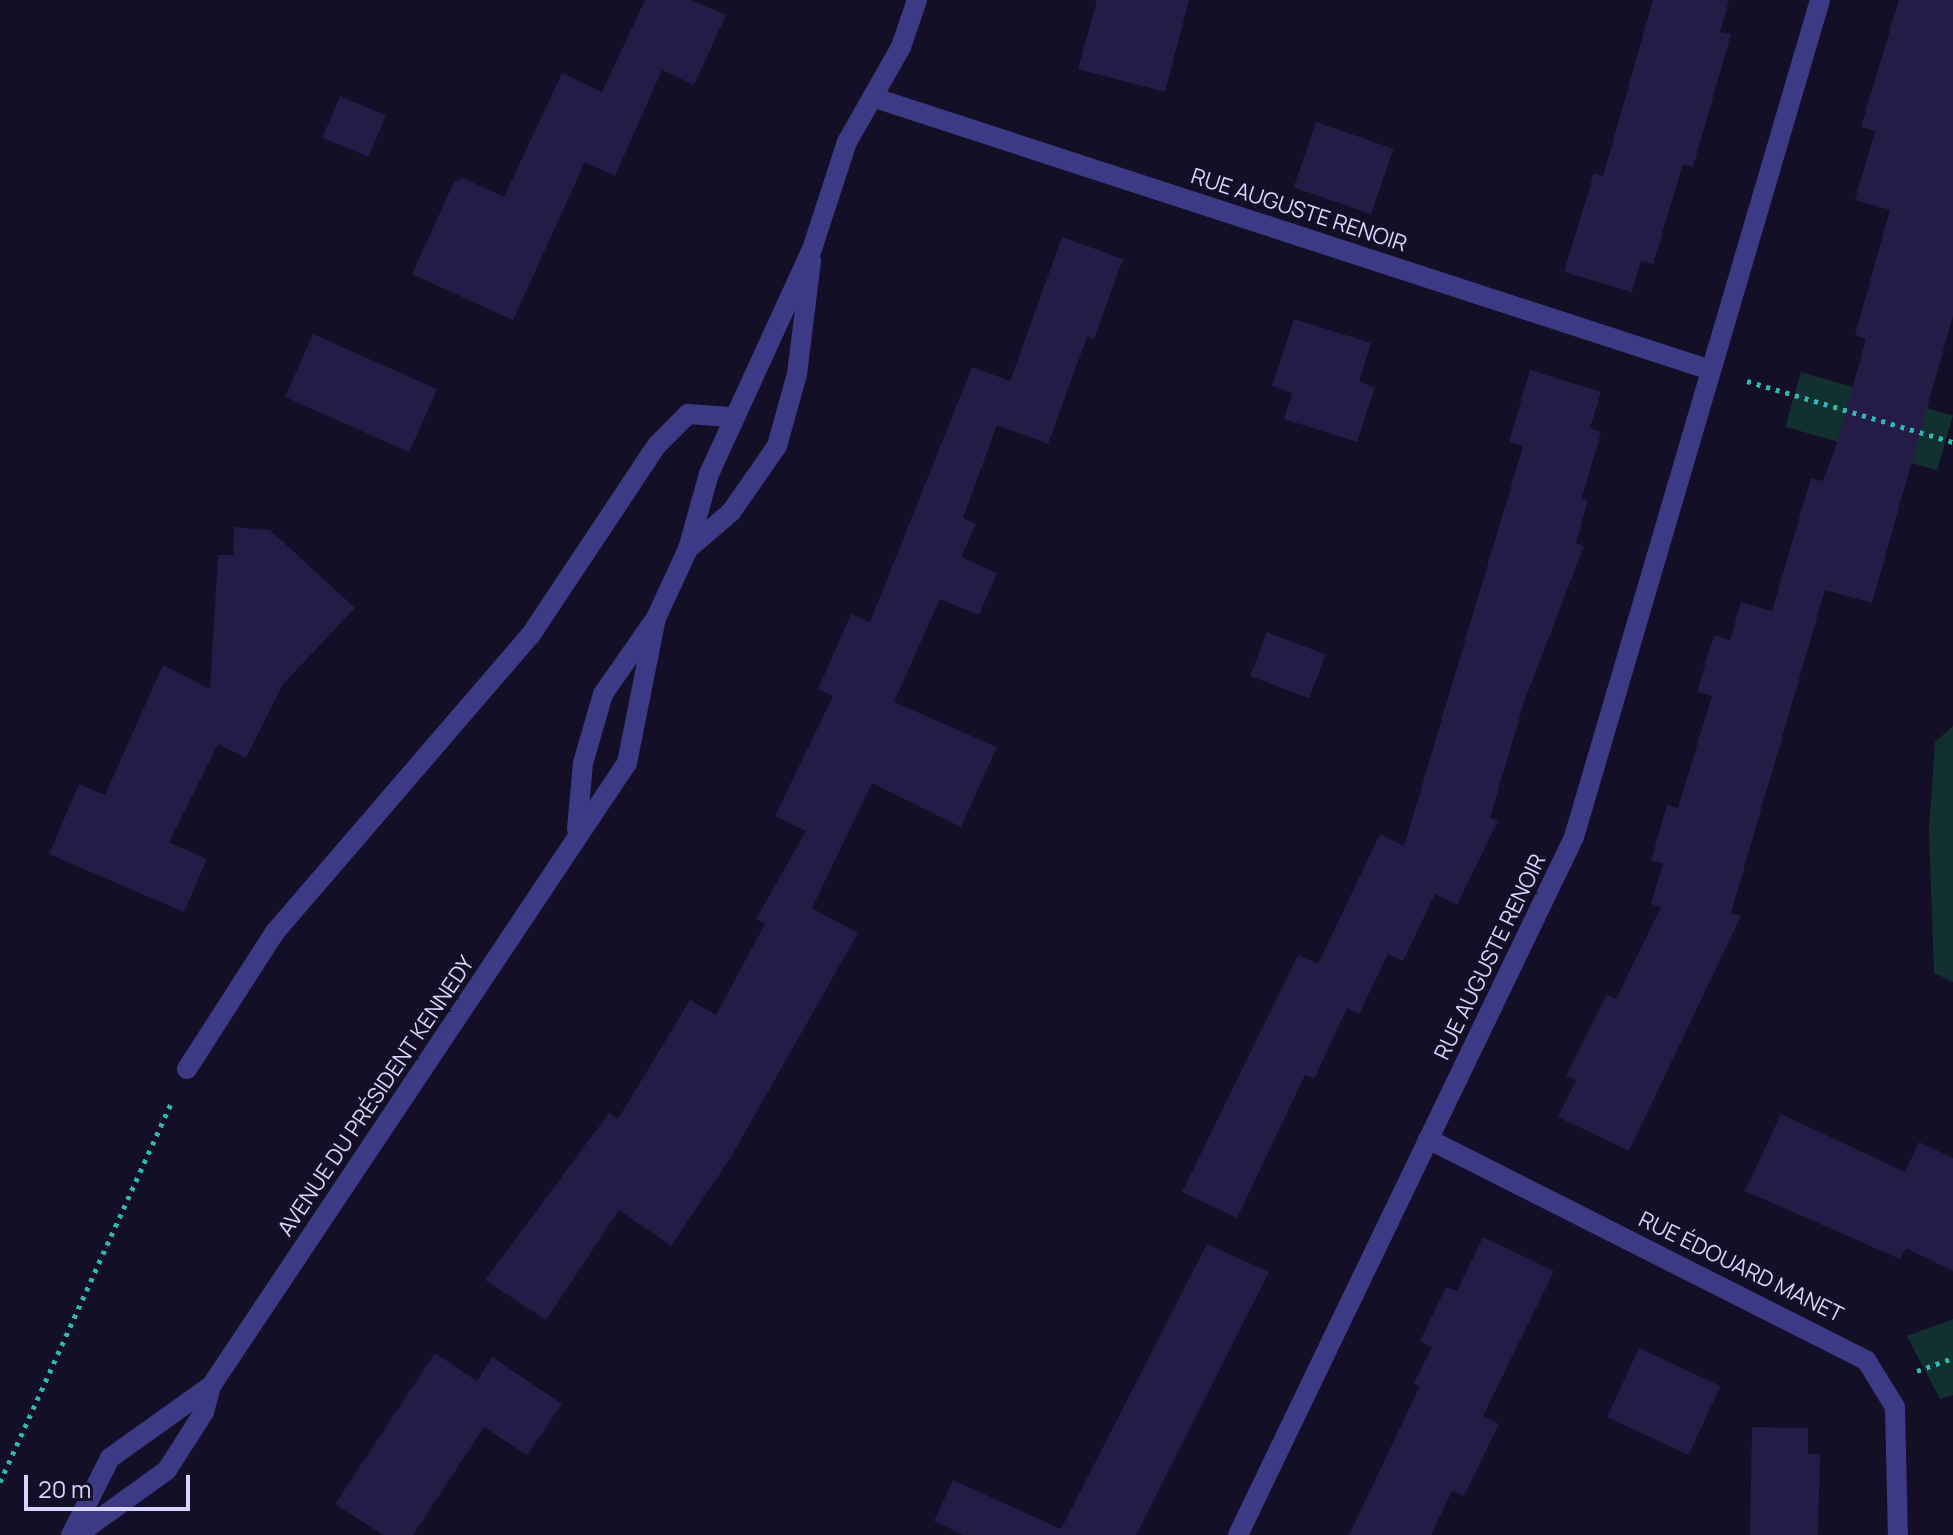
<!DOCTYPE html>
<meta charset="utf-8">
<style>
body{margin:0}
#map{position:relative;width:1953px;height:1535px;overflow:hidden;background:#130f26;font-family:Manrope,sans-serif}
div>[style]{position:absolute}
.green>*{inset:0;background:#12302f;transform-origin:0 0}
.building>*{inset:0;background:#241b47;transform-origin:0 0}
.path>*{height:5px;margin-top:-2.5px;transform-origin:0;background:repeating-linear-gradient(90deg,#2fb8b0 0 4px,transparent 0 10px)}
.minor>*{height:20px;margin:-10px;padding:0 10px;transform-origin:10px;border-radius:10px;background:#3d3a85}
span{translate:-50% -50%;white-space:nowrap;text-align:center;line-height:1.15;-webkit-text-stroke:7px #130f26;paint-order:stroke}
.street-label{font-size:22px;color:#d9d4ff}
.scale{position:absolute;left:24px;top:1475px;width:166px;height:36px;box-sizing:border-box;border:4px solid #d9d4ff;border-top:0;padding-left:10px;font-size:24px;line-height:28px;white-space:nowrap;color:#d9d4ff;-webkit-text-stroke:6px #130f26;paint-order:stroke}
</style>
<div id="map">
<div class="green">
<div style="left:1801px;top:372px;width:158px;height:57px;rotate:16deg"></div>
<div style="clip-path:polygon(1953px 726px,1953px 982px,1934px 973px,1929px 830px,1935px 742px)"></div>
<div style="clip-path:polygon(1953px 1319px,1953px 1395px,1940px 1399px,1907px 1336px)"></div>
</div>
<div class="building">
<div style="clip-path:polygon(645px 0,691px 0,726px 15px,694px 85px,662px 70px,615px 176px,585px 162px,513px 320px,412px 274px,454px 182px,463px 178px,504px 197px,562px 73px,602px 92px)"></div>
<div style="clip-path:polygon(1097px 0,1189px 0,1165px 92px,1078px 69px)"></div>
<div style="clip-path:polygon(1653px 0,1729px 0,1720px 32px,1731px 34px,1693px 167px,1683px 164px,1653px 264px,1641px 261px,1632px 292px,1564px 272px,1594px 173px,1603px 176px)"></div>
<div style="clip-path:polygon(1899px 0,1953px 0,1953px 316px,1872px 603px,1825px 590px,1731px 913px,1741px 916px,1629px 1151px,1558px 1117px,1576px 1080px,1566px 1076px,1607px 994px,1616px 999px,1661px 907px,1651px 904px,1663px 863px,1651px 861px,1667px 805px,1678px 808px,1712px 696px,1697px 692px,1714px 635px,1730px 640px,1741px 602px,1772px 611px,1811px 478px,1823px 481px,1836px 446px,1866px 339px,1855px 335px,1890px 210px,1855px 200px,1875px 131px,1861px 127px)"></div>
<div style="left:340px;top:96px;width:50px;height:45px;rotate:23deg"></div>
<div style="left:1316px;top:122px;width:82px;height:69px;rotate:19deg"></div>
<div style="clip-path:polygon(1062px 237px,1123px 259px,1094px 339px,1087px 337px,1048px 444px,997px 425px,963px 518px,976px 524px,961px 557px,997px 573px,979px 615px,940px 599px,894px 702px,997px 747px,961px 827px,872px 783px,812px 908px,858px 933px,731px 1157px,671px 1246px,619px 1210px,546px 1320px,485px 1280px,609px 1113px,618px 1119px,690px 1000px,716px 1015px,765px 924px,756px 919px,806px 831px,775px 816px,833px 696px,818px 689px,851px 614px,870px 622px,972px 367px,1010px 381px)"></div>
<div style="clip-path:polygon(1294px 319px,1371px 343px,1359px 382px,1375px 387px,1357px 442px,1284px 419px,1292px 393px,1272px 386px)"></div>
<div style="left:313px;top:334px;width:136px;height:69px;rotate:24deg"></div>
<div style="clip-path:polygon(1530px 370px,1601px 392px,1590px 428px,1601px 432px,1582px 498px,1588px 500px,1576px 543px,1584px 546px,1524px 702px,1490px 818px,1498px 821px,1457px 905px,1435px 894px,1403px 961px,1388px 954px,1359px 1014px,1347px 1008px,1314px 1079px,1305px 1075px,1237px 1218px,1182px 1192px,1298px 955px,1318px 964px,1380px 834px,1404px 846px,1523px 446px,1509px 442px)"></div>
<div style="clip-path:polygon(234px 527px,270px 530px,355px 608px,283px 684px,246px 758px,218px 744px,169px 842px,207px 859px,184px 912px,49px 854px,79px 784px,105px 795px,163px 665px,210px 689px,218px 555px,233px 555px)"></div>
<div style="left:1267px;top:632px;width:63px;height:47px;rotate:21deg"></div>
<div style="clip-path:polygon(1781px 1114px,1905px 1172px,1919px 1142px,1953px 1158px,1953px 1271px,1906px 1248px,1900px 1259px,1745px 1191px)"></div>
<div style="clip-path:polygon(1483px 1237px,1554px 1271px,1483px 1416px,1499px 1424px,1464px 1496px,1452px 1491px,1431px 1535px,1349px 1535px,1420px 1386px,1414px 1383px,1432px 1347px,1420px 1341px,1446px 1287px,1457px 1291px)"></div>
<div style="clip-path:polygon(1207px 1244px,1269px 1272px,1136px 1535px,963px 1535px,934px 1521px,953px 1480px,1061px 1529px)"></div>
<div style="left:1639px;top:1348px;width:90px;height:76px;rotate:25deg"></div>
<div style="clip-path:polygon(435px 1353px,477px 1381px,492px 1357px,562px 1404px,527px 1455px,484px 1427px,413px 1535px,383px 1535px,335px 1504px)"></div>
<div style="clip-path:polygon(1752px 1427px,1808px 1428px,1808px 1454px,1820px 1454px,1818px 1535px,1750px 1535px)"></div>
</div>
<div class="path">
<div style="left:1747px;top:381px;width:215px;rotate:16.5deg"></div>
<div style="left:1917px;top:1371px;width:38px;rotate:-20deg"></div>
<div style="left:0;top:1482px;width:415px;rotate:-65.7deg"></div>
</div>
<div class="minor">
<div style="left:872px;top:97px;width:881px;rotate:18.04deg"></div>
<div style="left:688px;top:549px;width:57px;rotate:-40.7deg"></div>
<div style="left:731px;top:512px;width:80px;rotate:-55.1deg"></div>
<div style="left:777px;top:446px;width:75px;rotate:-74.5deg"></div>
<div style="left:797px;top:374px;width:114px;rotate:-82.9deg"></div>
<div style="left:577px;top:829px;width:66px;rotate:-84.8deg"></div>
<div style="left:583px;top:763px;width:72px;rotate:-73.8deg"></div>
<div style="left:603px;top:694px;width:89px;rotate:-55.1deg"></div>
<div style="left:187px;top:1069px;width:163px;rotate:-57.3deg"></div>
<div style="left:275px;top:932px;width:391px;rotate:-49.3deg"></div>
<div style="left:530px;top:636px;width:229px;rotate:-56.4deg"></div>
<div style="left:657px;top:445px;width:44px;rotate:-45deg"></div>
<div style="left:688px;top:414px;width:43px;rotate:4deg"></div>
<div style="left:1428px;top:1139px;width:491px;rotate:26.8deg"></div>
<div style="left:1866px;top:1360px;width:55px;rotate:58.3deg"></div>
<div style="left:1895px;top:1407px;width:128px;rotate:88.7deg"></div>
<div style="left:71px;top:1535px;width:86px;rotate:-63.1deg"></div>
<div style="left:110px;top:1458px;width:124px;rotate:-35.5deg"></div>
<div style="left:77px;top:1535px;width:111px;rotate:-35.8deg"></div>
<div style="left:167px;top:1470px;width:69px;rotate:-57.5deg"></div>
<div style="left:204px;top:1412px;width:27px;rotate:-75deg"></div>
<div style="left:211px;top:1386px;width:749px;rotate:-56.27deg"></div>
<div style="left:627px;top:763px;width:148px;rotate:-78.7deg"></div>
<div style="left:656px;top:618px;width:76px;rotate:-65.1deg"></div>
<div style="left:688px;top:549px;width:78px;rotate:-74.4deg"></div>
<div style="left:709px;top:474px;width:247px;rotate:-65.4deg"></div>
<div style="left:812px;top:249px;width:113px;rotate:-71.9deg"></div>
<div style="left:847px;top:142px;width:109px;rotate:-60.4deg"></div>
<div style="left:901px;top:47px;width:50px;rotate:-71.2deg"></div>
<div style="left:1238px;top:1535px;width:775px;rotate:-64.29deg"></div>
<div style="left:1574px;top:837px;width:872px;rotate:-73.62deg"></div>
</div>
<div class="street-label">
<span style="left:1299px;top:210px;rotate:18deg">RUE AUGUSTE RENOIR</span>
<span style="left:1490px;top:957px;rotate:-64deg">RUE AUGUSTE RENOIR</span>
<span style="left:376px;top:1096px;rotate:-56deg">AVENUE DU PRÉSIDENT KENNEDY</span>
<span style="left:1741px;top:1267px;rotate:26deg">RUE ÉDOUARD MANET</span>
</div>
<div class="scale">20 m</div>
</div>
